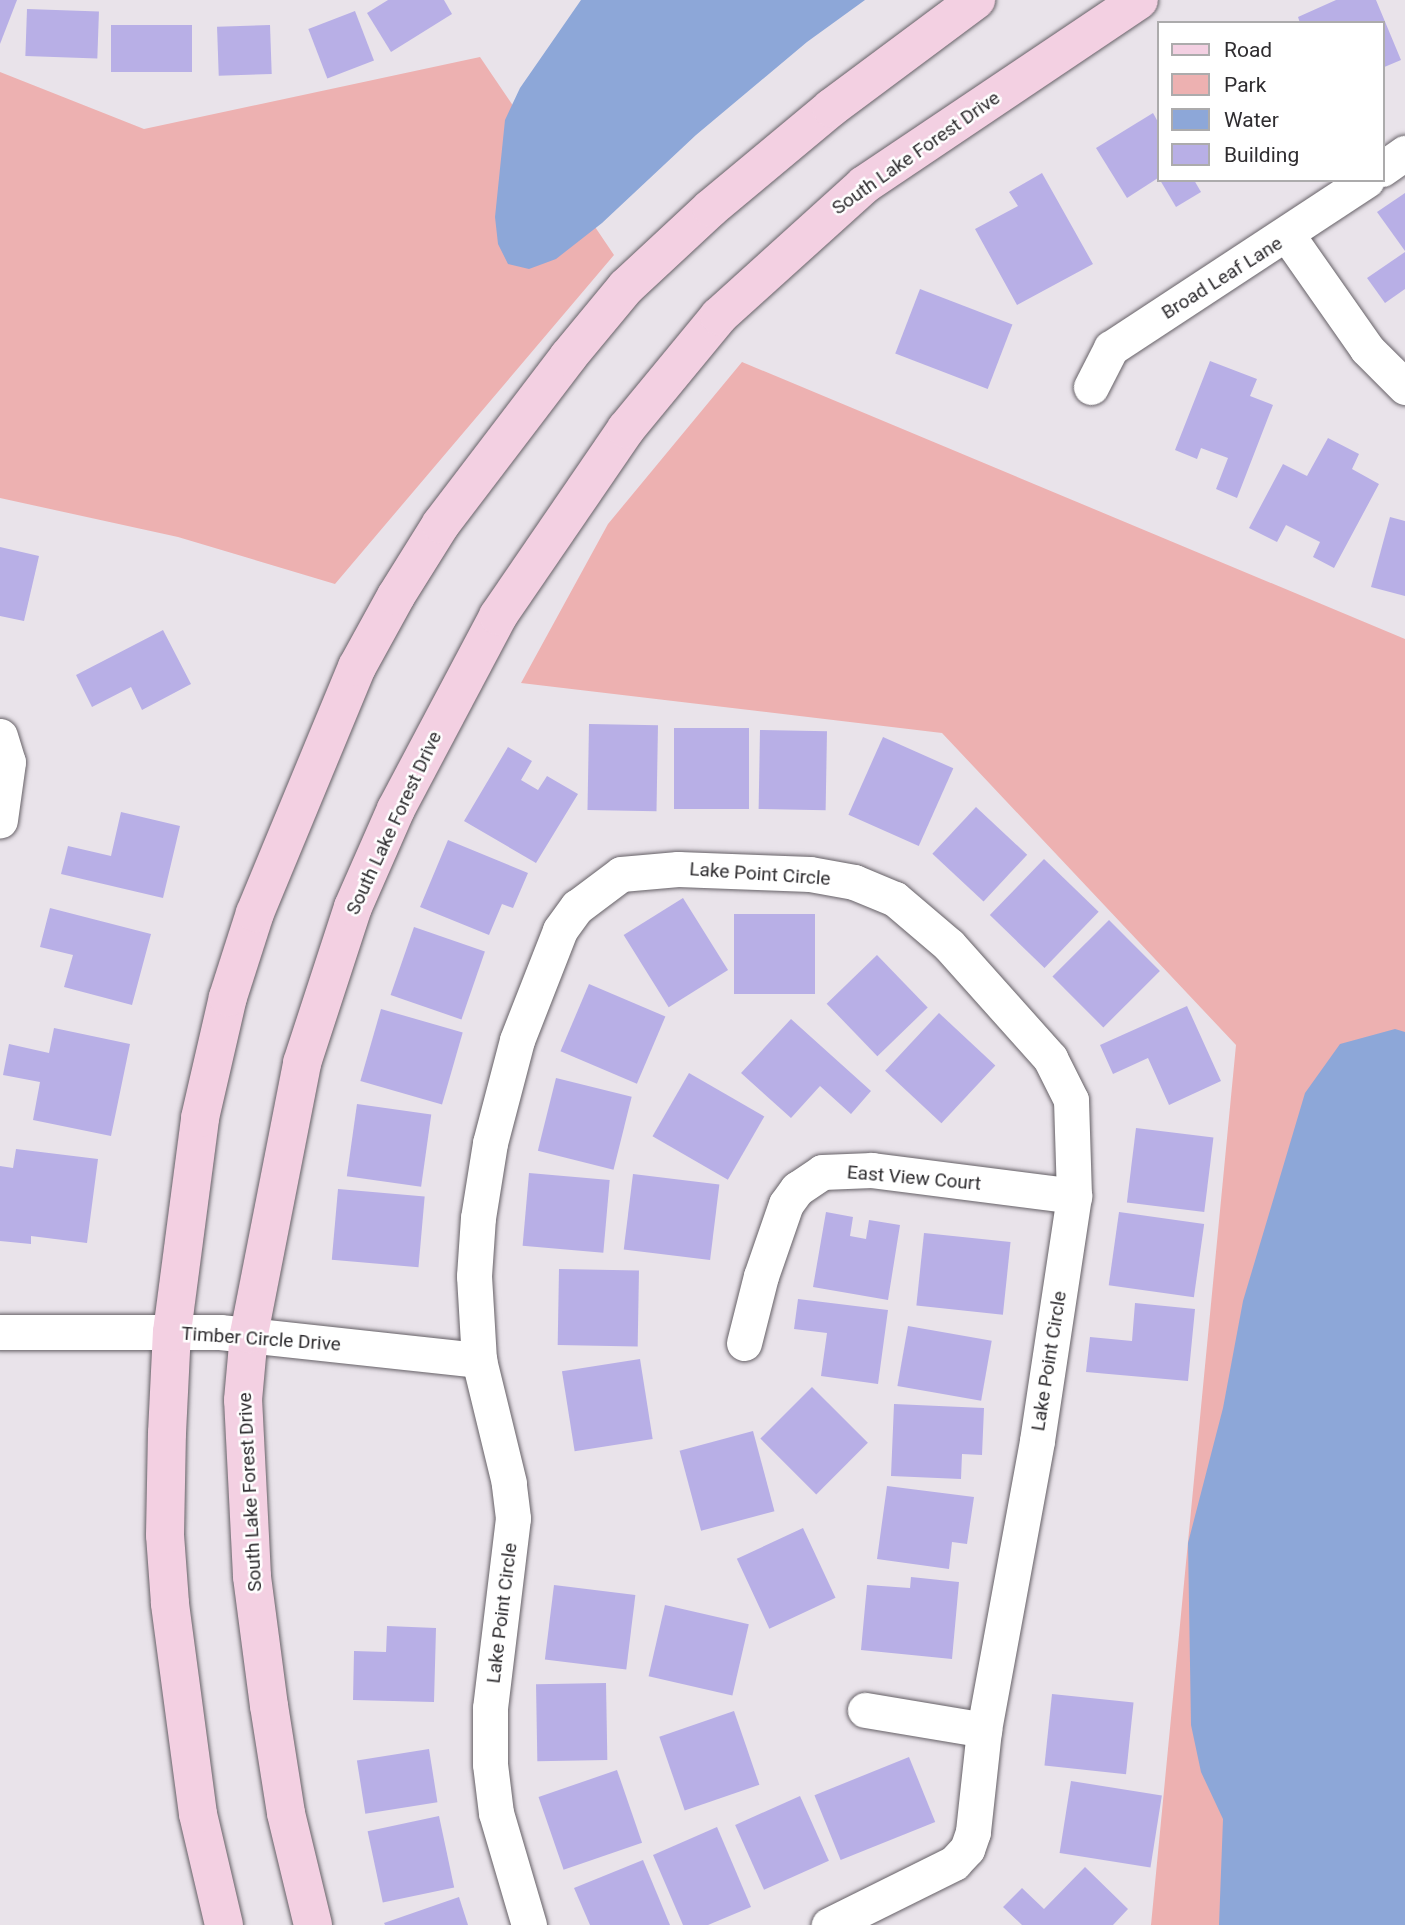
<!DOCTYPE html>
<style>
body{margin:0}
#map{position:relative;width:1405px;height:1925px;overflow:hidden;background:#e9e3ea;font-family:Roboto,sans-serif}
div>[style]{position:absolute}
.green>*{inset:0;background:#edb1b1}
.water>*{inset:0;background:#8da7d8}
.building>*{inset:0;background:#b8afe6;transform-origin:0 0}
.roads{filter:drop-shadow(0 0 2px #666167) drop-shadow(0 0 2px #666167)}
.minor>*{height:35px;margin:-17.5px;padding:0 17.5px;transform-origin:17.5px;border-radius:17.5px;background:#fff}
.secondary>*{height:38px;margin:-19px;padding:0 19px;transform-origin:19px;border-radius:19px;background:#f3d0e2}
span{translate:-50% -50%;white-space:nowrap;text-align:center;line-height:1.15;-webkit-text-stroke:5px #fff;paint-order:stroke}
.street-label{font-size:19px;color:#2f2d30}
.legend{position:absolute;left:1157px;top:21px;width:228px;height:161px;box-sizing:border-box;background:#fff;border:2px solid #acabac;margin:0;padding:9px 12px;list-style:none;font-size:21px;color:#2f2d30}
.legend li{display:flex;align-items:center;gap:14px;height:35px}
.legend b{width:35px;border:2px solid #acabac}
</style>
<div id="map">
<div class="green">
<div style="clip-path:polygon(480px 57px,614px 255px,335px 584px,178px 537px,0 498px,0 72px,144px 129px)"></div>
<div style="clip-path:polygon(742px 362px,1405px 639px,1405px 1925px,1151px 1925px,1236px 1045px,942px 733px,521px 683px,608px 524px)"></div>
</div>
<div class="water">
<div style="clip-path:polygon(581px 0,865px 0,807px 42px,696px 135px,602px 223px,556px 259px,529px 269px,508px 264px,498px 244px,495px 217px,505px 120px,520px 88px)"></div>
<div style="clip-path:polygon(1395px 1029px,1405px 1032px,1405px 1925px,1219px 1925px,1223px 1819px,1201px 1772px,1191px 1725px,1188px 1543px,1223px 1408px,1243px 1301px,1305px 1093px,1340px 1044px)"></div>
</div>
<div class="building">
<div style="clip-path:polygon(0 0,17px 0,0 44px)"></div>
<div style="clip-path:polygon(388px 0,444px 0,452px 14px,391px 52px,367px 13px)"></div>
<div style="clip-path:polygon(1336px 0,1376px 0,1401px 60px,1382px 68px,1382px 23px,1300px 23px,1298px 17px)"></div>
<div style="left:27px;top:9px;width:72px;height:47px;rotate:2deg"></div>
<div style="left:355px;top:11px;width:53px;height:50px;rotate:69deg"></div>
<div style="left:111px;top:25px;width:81px;height:47px"></div>
<div style="left:270px;top:25px;width:49px;height:53px;rotate:88deg"></div>
<div style="clip-path:polygon(1153px 113px,1158px 122px,1158px 178px,1127px 198px,1096px 148px)"></div>
<div style="clip-path:polygon(1042px 173px,1093px 264px,1017px 305px,975px 229px,1018px 206px,1009px 192px)"></div>
<div style="clip-path:polygon(1160px 180px,1194px 180px,1201px 192px,1176px 207px)"></div>
<div style="clip-path:polygon(1405px 193px,1405px 251px,1377px 212px)"></div>
<div style="clip-path:polygon(1405px 252px,1405px 289px,1385px 303px,1367px 278px)"></div>
<div style="left:920px;top:289px;width:99px;height:69px;rotate:21deg"></div>
<div style="clip-path:polygon(1210px 361px,1257px 379px,1250px 396px,1273px 405px,1237px 498px,1216px 489px,1228px 458px,1201px 448px,1197px 459px,1175px 450px)"></div>
<div style="clip-path:polygon(1328px 438px,1359px 454px,1352px 469px,1379px 484px,1334px 568px,1313px 557px,1320px 542px,1286px 525px,1277px 542px,1249px 528px,1283px 464px,1307px 476px)"></div>
<div style="clip-path:polygon(1390px 517px,1405px 521px,1405px 596px,1371px 587px)"></div>
<div style="clip-path:polygon(0 547px,39px 556px,24px 621px,0 616px)"></div>
<div style="clip-path:polygon(163px 630px,191px 684px,142px 710px,131px 687px,92px 707px,76px 675px)"></div>
<div style="left:589px;top:724px;width:69px;height:86px;rotate:1deg"></div>
<div style="left:674px;top:728px;width:75px;height:81px"></div>
<div style="left:760px;top:730px;width:67px;height:79px;rotate:1deg"></div>
<div style="left:883px;top:737px;width:77px;height:85px;rotate:24deg"></div>
<div style="clip-path:polygon(508px 747px,532px 761px,521px 780px,538px 790px,547px 776px,578px 794px,536px 863px,464px 821px)"></div>
<div style="left:976px;top:807px;width:70px;height:64px;rotate:43deg"></div>
<div style="clip-path:polygon(121px 812px,180px 826px,163px 898px,61px 874px,68px 846px,111px 856px)"></div>
<div style="clip-path:polygon(448px 840px,528px 873px,513px 908px,502px 904px,489px 935px,420px 907px)"></div>
<div style="left:1044px;top:859px;width:76px;height:78px;rotate:44deg"></div>
<div style="left:683px;top:898px;width:85px;height:70px;rotate:58deg"></div>
<div style="clip-path:polygon(50px 908px,151px 934px,132px 1005px,64px 987px,73px 955px,40px 947px)"></div>
<div style="left:734px;top:914px;width:81px;height:80px"></div>
<div style="left:1109px;top:920px;width:72px;height:80px;rotate:45deg"></div>
<div style="left:414px;top:927px;width:75px;height:72px;rotate:19deg"></div>
<div style="left:877px;top:955px;width:73px;height:70px;rotate:46deg"></div>
<div style="left:589px;top:984px;width:83px;height:73px;rotate:23deg"></div>
<div style="clip-path:polygon(1187px 1006px,1221px 1081px,1169px 1105px,1148px 1058px,1113px 1074px,1100px 1045px)"></div>
<div style="left:381px;top:1009px;width:85px;height:75px;rotate:16deg"></div>
<div style="left:939px;top:1013px;width:77px;height:79px;rotate:43deg"></div>
<div style="clip-path:polygon(791px 1019px,871px 1091px,851px 1114px,820px 1086px,791px 1118px,741px 1073px)"></div>
<div style="clip-path:polygon(54px 1028px,130px 1044px,111px 1136px,33px 1120px,40px 1082px,3px 1075px,9px 1044px,49px 1053px)"></div>
<div style="left:689px;top:1073px;width:87px;height:73px;rotate:30deg"></div>
<div style="left:556px;top:1078px;width:78px;height:75px;rotate:14deg"></div>
<div style="left:357px;top:1104px;width:75px;height:73px;rotate:8deg"></div>
<div style="left:1136px;top:1128px;width:78px;height:75px;rotate:7deg"></div>
<div style="clip-path:polygon(16px 1149px,98px 1159px,87px 1243px,31px 1236px,31px 1244px,0 1241px,0 1166px,13px 1168px)"></div>
<div style="left:529px;top:1173px;width:81px;height:73px;rotate:5deg"></div>
<div style="left:633px;top:1174px;width:87px;height:76px;rotate:7deg"></div>
<div style="left:338px;top:1189px;width:87px;height:71px;rotate:5deg"></div>
<div style="clip-path:polygon(826px 1212px,853px 1217px,850px 1236px,866px 1239px,869px 1220px,900px 1225px,888px 1300px,813px 1287px)"></div>
<div style="left:1119px;top:1212px;width:86px;height:74px;rotate:8deg"></div>
<div style="left:924px;top:1233px;width:87px;height:73px;rotate:6deg"></div>
<div style="left:559px;top:1269px;width:80px;height:76px;rotate:1deg"></div>
<div style="clip-path:polygon(798px 1299px,888px 1310px,878px 1384px,821px 1376px,827px 1333px,794px 1329px)"></div>
<div style="clip-path:polygon(1135px 1303px,1195px 1309px,1188px 1381px,1086px 1372px,1090px 1337px,1132px 1341px)"></div>
<div style="left:908px;top:1326px;width:85px;height:61px;rotate:10deg"></div>
<div style="left:640px;top:1359px;width:81px;height:79px;rotate:81deg"></div>
<div style="left:812px;top:1387px;width:79px;height:73px;rotate:45deg"></div>
<div style="clip-path:polygon(894px 1404px,984px 1408px,982px 1455px,962px 1454px,961px 1479px,891px 1476px)"></div>
<div style="left:753px;top:1431px;width:83px;height:76px;rotate:75deg"></div>
<div style="clip-path:polygon(887px 1486px,974px 1497px,967px 1544px,952px 1542px,949px 1569px,877px 1559px)"></div>
<div style="left:803px;top:1528px;width:77px;height:73px;rotate:65deg"></div>
<div style="clip-path:polygon(911px 1577px,959px 1582px,952px 1659px,861px 1650px,867px 1585px,910px 1588px)"></div>
<div style="left:554px;top:1585px;width:82px;height:75px;rotate:7deg"></div>
<div style="left:665px;top:1605px;width:86px;height:73px;rotate:13deg"></div>
<div style="clip-path:polygon(387px 1626px,436px 1628px,434px 1702px,353px 1700px,354px 1651px,386px 1652px)"></div>
<div style="left:606px;top:1683px;width:77px;height:70px;rotate:89deg"></div>
<div style="left:1052px;top:1694px;width:82px;height:72px;rotate:6deg"></div>
<div style="left:734px;top:1711px;width:78px;height:79px;rotate:71deg"></div>
<div style="left:429px;top:1749px;width:54px;height:73px;rotate:81deg"></div>
<div style="left:909px;top:1757px;width:70px;height:102px;rotate:68deg"></div>
<div style="left:617px;top:1770px;width:77px;height:83px;rotate:71deg"></div>
<div style="left:1071px;top:1781px;width:92px;height:73px;rotate:9deg"></div>
<div style="left:800px;top:1796px;width:71px;height:71px;rotate:66deg"></div>
<div style="left:439px;top:1816px;width:73px;height:73px;rotate:78deg"></div>
<div style="clip-path:polygon(717px 1827px,751px 1907px,708px 1925px,683px 1925px,653px 1855px)"></div>
<div style="clip-path:polygon(643px 1860px,670px 1925px,590px 1925px,574px 1888px)"></div>
<div style="clip-path:polygon(1085px 1867px,1128px 1909px,1113px 1925px,1022px 1925px,1003px 1907px,1022px 1888px,1044px 1909px)"></div>
<div style="clip-path:polygon(459px 1897px,468px 1925px,385px 1925px,384px 1923px)"></div>
</div>
<div class="roads">
<div class="minor">
<div style="left:1382px;top:169px;width:28px;rotate:-35deg"></div>
<div style="left:1288px;top:236px;width:138px;rotate:55deg"></div>
<div style="left:1367px;top:349px;width:54px;rotate:45deg"></div>
<div style="left:1091px;top:387px;width:44px;rotate:-62.9deg"></div>
<div style="left:1111px;top:348px;width:306px;rotate:-33.3deg"></div>
<div style="left:0;top:736px;width:27px;rotate:73deg"></div>
<div style="left:8px;top:762px;width:59px;rotate:97.9deg"></div>
<div style="left:0;top:1332px;width:220px"></div>
<div style="left:220px;top:1332px;width:261px;rotate:6.2deg"></div>
<div style="left:744px;top:1343px;width:69px;rotate:-75.8deg"></div>
<div style="left:761px;top:1276px;width:76px;rotate:-70.9deg"></div>
<div style="left:786px;top:1204px;width:19px;rotate:-54deg"></div>
<div style="left:797px;top:1189px;width:30px;rotate:-34deg"></div>
<div style="left:822px;top:1172px;width:50px;rotate:-2.3deg"></div>
<div style="left:872px;top:1170px;width:204px;rotate:7.3deg"></div>
<div style="left:865px;top:1710px;width:121px;rotate:9.5deg"></div>
<div style="left:529px;top:1925px;width:117px;rotate:-106.4deg"></div>
<div style="left:496px;top:1813px;width:49px;rotate:-97deg"></div>
<div style="left:490px;top:1764px;width:56px;rotate:-90deg"></div>
<div style="left:490px;top:1708px;width:191px;rotate:-83.1deg"></div>
<div style="left:513px;top:1518px;width:35px;rotate:-97deg"></div>
<div style="left:509px;top:1483px;width:127px;rotate:-103.7deg"></div>
<div style="left:479px;top:1360px;width:84px;rotate:-93.4deg"></div>
<div style="left:474px;top:1276px;width:58px;rotate:-86.1deg"></div>
<div style="left:478px;top:1218px;width:76px;rotate:-80.9deg"></div>
<div style="left:490px;top:1143px;width:106px;rotate:-75.3deg"></div>
<div style="left:517px;top:1040px;width:118px;rotate:-68.6deg"></div>
<div style="left:560px;top:930px;width:29px;rotate:-54deg"></div>
<div style="left:577px;top:907px;width:55px;rotate:-36.9deg"></div>
<div style="left:621px;top:874px;width:57px;rotate:-5deg"></div>
<div style="left:678px;top:869px;width:132px;rotate:2.2deg"></div>
<div style="left:810px;top:874px;width:45px;rotate:10.3deg"></div>
<div style="left:854px;top:882px;width:44px;rotate:22.5deg"></div>
<div style="left:895px;top:899px;width:71px;rotate:40.4deg"></div>
<div style="left:949px;top:945px;width:152px;rotate:48.2deg"></div>
<div style="left:1050px;top:1058px;width:47px;rotate:63.4deg"></div>
<div style="left:1071px;top:1100px;width:96px;rotate:88.2deg"></div>
<div style="left:1074px;top:1196px;width:248px;rotate:98.6deg"></div>
<div style="left:1037px;top:1441px;width:294px;rotate:100.4deg"></div>
<div style="left:984px;top:1730px;width:103px;rotate:96.2deg"></div>
<div style="left:973px;top:1832px;width:18px;rotate:109deg"></div>
<div style="left:967px;top:1849px;width:19px;rotate:133deg"></div>
<div style="left:954px;top:1863px;width:140px;rotate:153.6deg"></div>
</div>
<div class="secondary">
<div style="left:224px;top:1925px;width:114px;rotate:-103.2deg"></div>
<div style="left:198px;top:1814px;width:213px;rotate:-97.6deg"></div>
<div style="left:170px;top:1603px;width:68px;rotate:-94.2deg"></div>
<div style="left:165px;top:1535px;width:102px;rotate:-88.9deg"></div>
<div style="left:167px;top:1433px;width:101px;rotate:-87.2deg"></div>
<div style="left:172px;top:1332px;width:216px;rotate:-82.5deg"></div>
<div style="left:200px;top:1118px;width:124px;rotate:-77deg"></div>
<div style="left:228px;top:997px;width:88px;rotate:-72.2deg"></div>
<div style="left:255px;top:913px;width:266px;rotate:-67.5deg"></div>
<div style="left:357px;top:667px;width:81px;rotate:-61.2deg"></div>
<div style="left:396px;top:596px;width:85px;rotate:-58deg"></div>
<div style="left:441px;top:524px;width:210px;rotate:-52.7deg"></div>
<div style="left:568px;top:357px;width:91px;rotate:-50.4deg"></div>
<div style="left:626px;top:287px;width:116px;rotate:-42.9deg"></div>
<div style="left:711px;top:208px;width:156px;rotate:-39.8deg"></div>
<div style="left:831px;top:108px;width:181px;rotate:-36.7deg"></div>
<div style="left:313px;top:1925px;width:115px;rotate:-103.6deg"></div>
<div style="left:286px;top:1813px;width:108px;rotate:-99deg"></div>
<div style="left:269px;top:1706px;width:131px;rotate:-97.5deg"></div>
<div style="left:252px;top:1576px;width:176px;rotate:-92.9deg"></div>
<div style="left:243px;top:1400px;width:66px;rotate:-84.8deg"></div>
<div style="left:249px;top:1334px;width:276px;rotate:-78.9deg"></div>
<div style="left:302px;top:1063px;width:164px;rotate:-71.9deg"></div>
<div style="left:353px;top:907px;width:107px;rotate:-66.3deg"></div>
<div style="left:396px;top:809px;width:218px;rotate:-62.1deg"></div>
<div style="left:498px;top:616px;width:227px;rotate:-55.6deg"></div>
<div style="left:626px;top:429px;width:146px;rotate:-50.5deg"></div>
<div style="left:719px;top:316px;width:195px;rotate:-42.1deg"></div>
<div style="left:864px;top:185px;width:331px;rotate:-33.9deg"></div>
</div>
</div>
<div class="street-label">
<span style="left:916px;top:153px;rotate:-35deg">South Lake Forest Drive</span>
<span style="left:1222px;top:278px;rotate:-32deg">Broad Leaf Lane</span>
<span style="left:394px;top:823px;rotate:-65deg">South Lake Forest Drive</span>
<span style="left:760px;top:874px;rotate:4deg">Lake Point Circle</span>
<span style="left:914px;top:1178px;rotate:5deg">East View Court</span>
<span style="left:261px;top:1339px;rotate:4deg">Timber Circle Drive</span>
<span style="left:1049px;top:1361px;rotate:-81deg">Lake Point Circle</span>
<span style="left:250px;top:1492px;rotate:-93deg">South Lake Forest Drive</span>
<span style="left:502px;top:1613px;rotate:-83deg">Lake Point Circle</span>
</div>
<ul class="legend">
<li><b style="height:9px;background:#f3d0e2"></b>Road</li>
<li><b style="height:19px;background:#edb1b1"></b>Park</li>
<li><b style="height:19px;background:#8da7d8"></b>Water</li>
<li><b style="height:19px;background:#b8afe6"></b>Building</li>
</ul>
</div>
